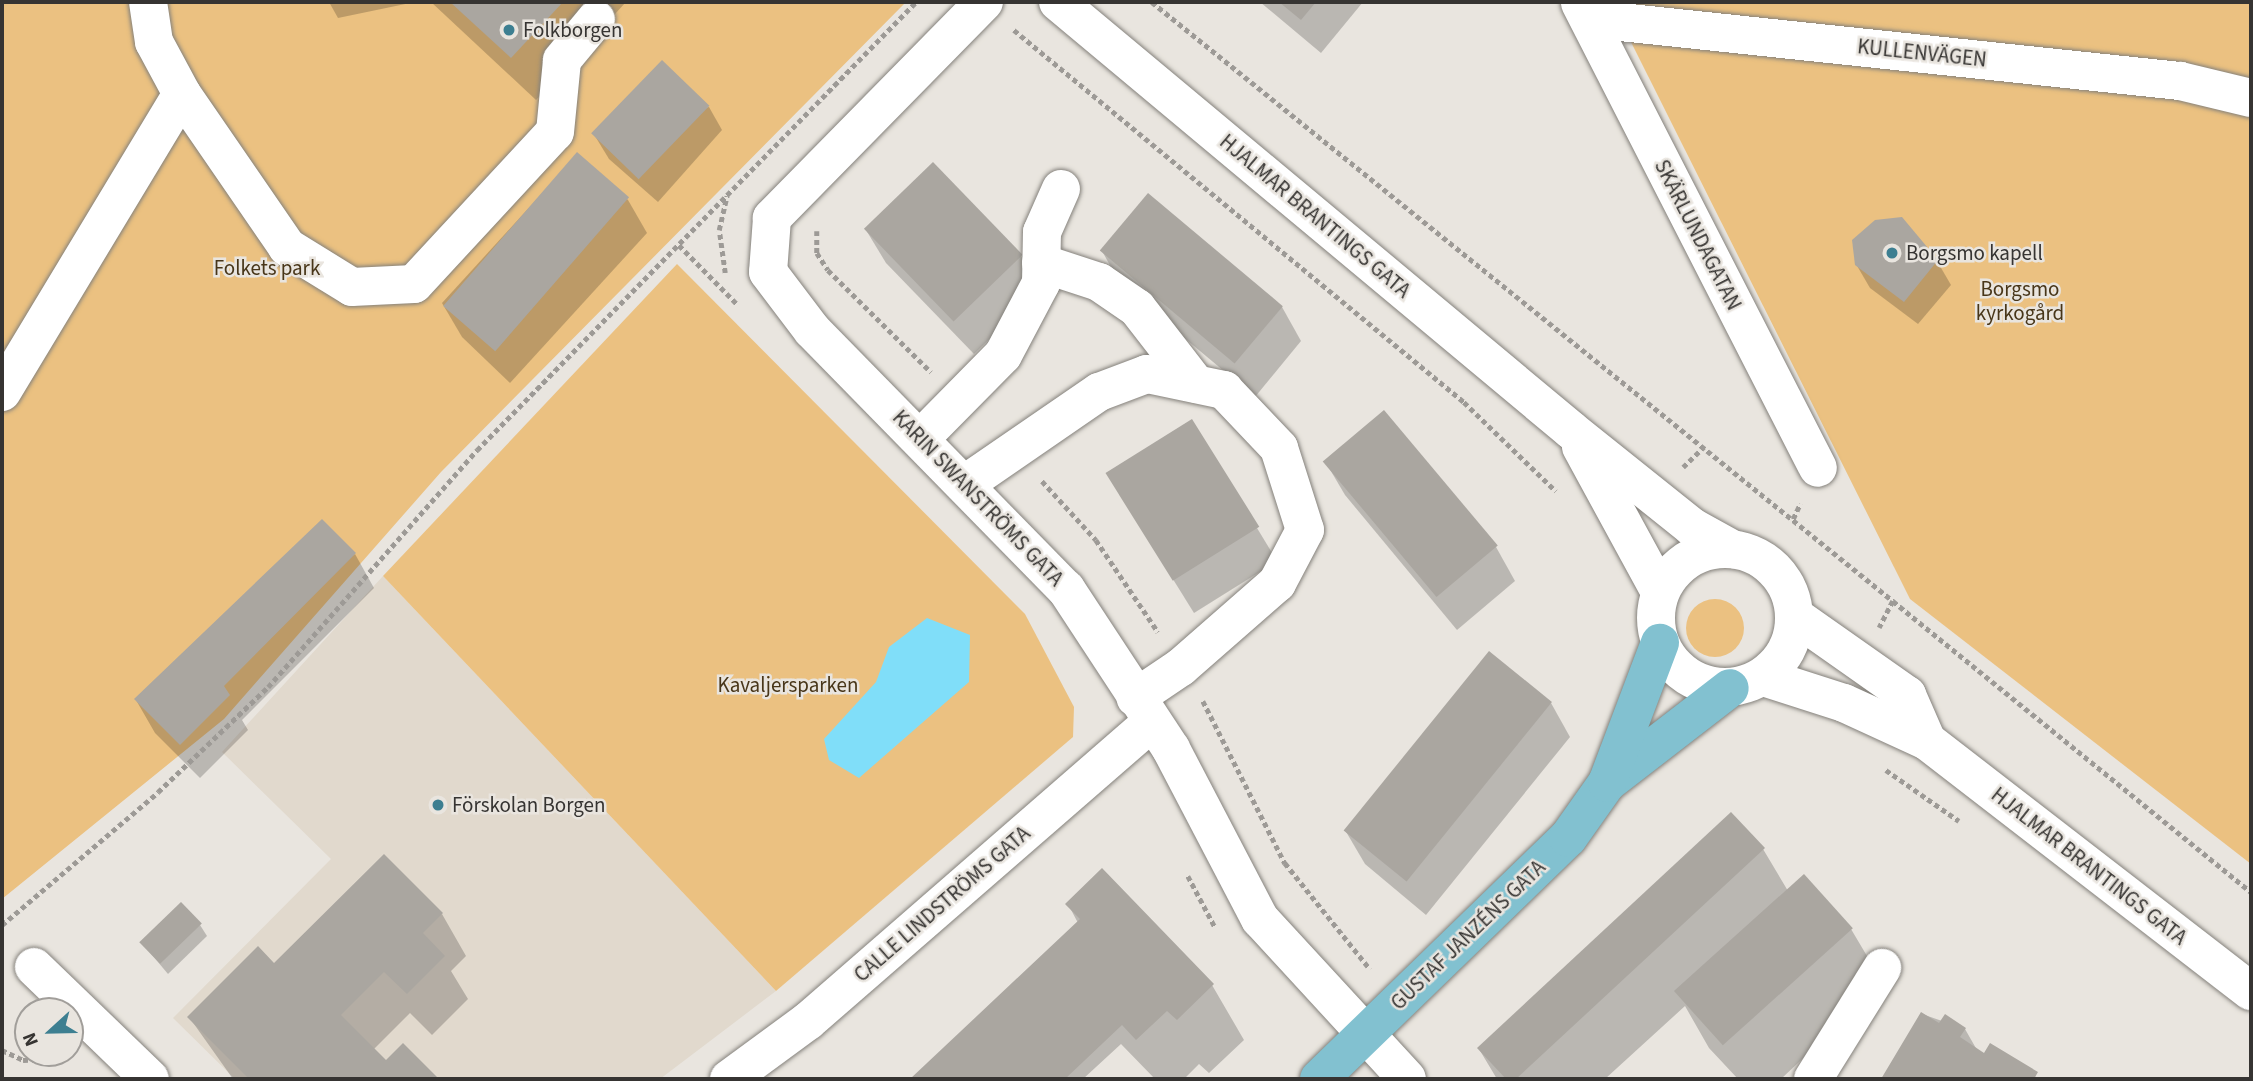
<!DOCTYPE html>
<meta charset="utf-8">
<style>
body{margin:0}
#map{position:relative;width:2253px;height:1081px;overflow:hidden;background:#e9e5df;font-family:"Source Sans 3",sans-serif}
div>[style]{position:absolute}
.built>*{inset:0;background:#e1d9cd}
.green>*{inset:0;background:#ebc181}
.round{border-radius:50%}
.water>*{inset:0;background:#80def9}
.shadow>*{inset:0;background:#0003}
.building>*{inset:0;background:#aaa6a0;transform-origin:0 0}
.path>*{height:4.5px;margin-top:-2.25px;transform-origin:0;background:repeating-linear-gradient(90deg,#9d9a96 0 5px,transparent 0 8.5px)}
.roads{filter:drop-shadow(0 0 2px #84817b) drop-shadow(0 0 2px #84817b)}
.minor>*{height:38px;margin:-19px;padding:0 19px;transform-origin:19px;border-radius:19px;background:#fff}
.minor>.ring{margin:-19px;padding:0;box-sizing:content-box;background:none;border:38px solid #fff;border-radius:50%}
.major>*{height:38px;margin:-19px;padding:0 19px;transform-origin:19px;border-radius:19px;background:#82c1d0}
.dots>*{width:19px;height:19px;translate:-50% -50%;box-sizing:border-box;border:4px solid #e9e5df;border-radius:50%}
span{translate:-50% -50%;white-space:nowrap;text-align:center;line-height:1.15;-webkit-text-stroke:5px #e9e5df;paint-order:stroke}
.poi-label{font-size:21px;color:#363432}
.left{translate:0 -50%;text-align:left}
.street-label{font-size:21px;color:#363432}
.park-label{font-size:21px;color:#483619}
.frame{position:absolute;inset:0;border:4px solid #363432;pointer-events:none}
.north{position:absolute;left:14px;top:997px;width:70px;height:70px;box-sizing:border-box;background:#e9e5df;border:2px solid #a19e9a;border-radius:50%;rotate:248deg;font-size:19px;font-weight:700;line-height:28px;text-align:center;color:#363432}
.north::after{content:'';display:block;margin:auto;width:24px;height:32px;background:#3d7f91;clip-path:polygon(50% 0,100% 100%,50% 72%,0 100%)}
</style>
<div id="map">
<div class="built">
<div style="clip-path:polygon(383px 576px,776px 991px,660px 1079px,235px 1079px,173px 1018px,331px 859px,222px 752px)"></div>
</div>
<div class="green">
<div style="clip-path:polygon(2px 2px,906px 2px,441px 472px,224px 719px,2px 899px)"></div>
<div style="clip-path:polygon(1598px 2px,2251px 2px,2251px 93px)"></div>
<div style="clip-path:polygon(1630px 40px,2049px 72px,2251px 109px,2251px 864px,1910px 599px)"></div>
<div style="clip-path:polygon(677px 264px,1025px 614px,1074px 707px,1073px 737px,776px 991px,383px 576px)"></div>
<div class="round" style="left:1686px;top:599px;width:58px;height:58px"></div>
</div>
<div class="water">
<div style="clip-path:polygon(927px 618px,970px 635px,969px 682px,859px 778px,829px 760px,824px 739px,876px 682px,889px 647px)"></div>
</div>
<div class="shadow">
<div style="clip-path:polygon(329px 2px,415px 2px,338px 18px)"></div>
<div style="clip-path:polygon(431px 2px,626px 2px,536px 100px)"></div>
<div style="clip-path:polygon(1260px 2px,1363px 2px,1321px 53px)"></div>
<div style="clip-path:polygon(709px 107px,722px 130px,658px 202px,609px 159px,595px 136px)"></div>
<div style="clip-path:polygon(577px 155px,628px 200px,647px 233px,510px 383px,462px 337px,442px 303px)"></div>
<div style="clip-path:polygon(866px 230px,1021px 256px,1041px 289px,974px 354px,886px 263px)"></div>
<div style="clip-path:polygon(1102px 251px,1282px 307px,1301px 341px,1255px 397px,1121px 285px)"></div>
<div style="clip-path:polygon(1937px 261px,1951px 285px,1918px 324px,1870px 288px,1856px 264px)"></div>
<div style="clip-path:polygon(1325px 461px,1496px 547px,1515px 581px,1457px 630px,1345px 495px)"></div>
<div style="clip-path:polygon(1128px 507px,1257px 528px,1277px 561px,1194px 613px)"></div>
<div style="clip-path:polygon(355px 554px,374px 588px,242px 720px,248px 730px,200px 778px,155px 733px,136px 700px)"></div>
<div style="clip-path:polygon(1551px 703px,1570px 737px,1426px 915px,1365px 864px,1345px 830px)"></div>
<div style="clip-path:polygon(1763px 849px,1788px 891px,1851px 929px,1883px 983px,1781px 1079px,1738px 1079px,1709px 1048px,1685px 1006px,1605px 1079px,1497px 1079px,1479px 1049px)"></div>
<div style="clip-path:polygon(1068px 904px,1212px 985px,1244px 1040px,1209px 1073px,1199px 1064px,1184px 1079px,1155px 1079px,1121px 1044px,1083px 1079px,913px 1079px,1078px 923px)"></div>
<div style="clip-path:polygon(442px 914px,466px 956px,451px 971px,468px 999px,432px 1035px,410px 1013px,373px 1050px,386px 1062px,403px 1045px,437px 1079px,233px 1079px,189px 1017px,274px 966px)"></div>
<div style="clip-path:polygon(200px 925px,207px 936px,168px 974px,142px 943px)"></div>
<div style="clip-path:polygon(1922px 1014px,1965px 1029px,1977px 1050px,2040px 1079px,1883px 1079px)"></div>
</div>
<div class="building">
<div style="clip-path:polygon(450px 2px,563px 2px,511px 58px)"></div>
<div style="clip-path:polygon(1279px 2px,1316px 2px,1301px 20px)"></div>
<div style="left:662px;top:60px;width:66px;height:102px;rotate:44deg"></div>
<div style="left:577px;top:152px;width:69px;height:204px;rotate:41deg"></div>
<div style="left:933px;top:162px;width:129px;height:96px;rotate:46deg"></div>
<div style="left:1148px;top:193px;width:176px;height:75px;rotate:40deg"></div>
<div style="clip-path:polygon(1902px 217px,1938px 260px,1904px 302px,1855px 265px,1852px 240px,1875px 220px)"></div>
<div style="left:1384px;top:410px;width:177px;height:80px;rotate:50deg"></div>
<div style="left:1192px;top:419px;width:127px;height:102px;rotate:58deg"></div>
<div style="clip-path:polygon(322px 519px,356px 553px,224px 686px,230px 695px,180px 745px,134px 699px)"></div>
<div style="left:1489px;top:651px;width:81px;height:231px;rotate:39deg"></div>
<div style="clip-path:polygon(1731px 812px,1765px 848px,1516px 1079px,1506px 1079px,1477px 1048px)"></div>
<div style="clip-path:polygon(384px 854px,443px 913px,423px 933px,445px 956px,407px 994px,384px 972px,341px 1015px,386px 1060px,403px 1043px,439px 1079px,249px 1079px,187px 1017px,258px 946px,274px 963px)"></div>
<div style="clip-path:polygon(1102px 868px,1214px 984px,1177px 1020px,1167px 1011px,1136px 1040px,1122px 1025px,1065px 1079px,910px 1079px,1080px 919px,1065px 904px)"></div>
<div style="left:1804px;top:874px;width:73px;height:175px;rotate:48deg"></div>
<div style="left:181px;top:902px;width:30px;height:58px;rotate:46deg"></div>
<div style="clip-path:polygon(1921px 1012px,1939px 1023px,1945px 1014px,1966px 1028px,1960px 1037px,1984px 1053px,1990px 1043px,2038px 1072px,2034px 1079px,1881px 1079px)"></div>
</div>
<div class="path">
<div style="left:1152px;top:2px;width:953px;rotate:38.95deg"></div>
<div style="left:1893px;top:601px;width:30px;rotate:117deg"></div>
<div style="left:1014px;top:30px;width:584px;rotate:39.58deg"></div>
<div style="left:1464px;top:402px;width:128px;rotate:44.1deg"></div>
<div style="left:817px;top:231px;width:22px;rotate:90deg"></div>
<div style="left:817px;top:253px;width:20px;rotate:57deg"></div>
<div style="left:828px;top:270px;width:145px;rotate:44.7deg"></div>
<div style="left:679px;top:245px;width:84px;rotate:45.5deg"></div>
<div style="left:725px;top:273px;width:43px;rotate:-97.9deg"></div>
<div style="left:719px;top:230px;width:35px;rotate:-77deg"></div>
<div style="left:1683px;top:467px;width:29px;rotate:-44deg"></div>
<div style="left:1042px;top:481px;width:80px;rotate:47.5deg"></div>
<div style="left:1096px;top:540px;width:111px;rotate:56deg"></div>
<div style="left:1793px;top:519px;width:17px;rotate:-65deg"></div>
<div style="left:1893px;top:601px;width:461px;rotate:39.1deg"></div>
<div style="left:1203px;top:701px;width:182px;rotate:63.2deg"></div>
<div style="left:1285px;top:863px;width:136px;rotate:51.3deg"></div>
<div style="left:1886px;top:770px;width:89px;rotate:34.9deg"></div>
<div style="left:1188px;top:876px;width:58px;rotate:62.1deg"></div>
<div style="left:2px;top:925px;width:205px;rotate:-40.4deg"></div>
<div style="left:158px;top:792px;width:152px;rotate:-43.7deg"></div>
<div style="left:268px;top:687px;width:316px;rotate:-48.6deg"></div>
<div style="left:477px;top:450px;width:627px;rotate:-45.58deg"></div>
<div style="left:2px;top:1050px;width:23px;rotate:25deg"></div>
<div style="left:23px;top:1060px;width:45px;rotate:-2.5deg"></div>
</div>
<div class="roads">
<div class="minor">
<div style="left:984px;top:2px;width:303px;rotate:134.5deg"></div>
<div style="left:772px;top:218px;width:54px;rotate:94.2deg"></div>
<div style="left:768px;top:272px;width:73px;rotate:52.8deg"></div>
<div style="left:812px;top:330px;width:363px;rotate:45.6deg"></div>
<div style="left:1066px;top:589px;width:191px;rotate:56.7deg"></div>
<div style="left:1171px;top:749px;width:192px;rotate:62.4deg"></div>
<div style="left:1260px;top:919px;width:217px;rotate:47.4deg"></div>
<div style="left:1058px;top:2px;width:668px;rotate:39.84deg"></div>
<div style="left:1571px;top:430px;width:155px;rotate:38.7deg"></div>
<div style="left:1692px;top:527px;width:46px;rotate:28.8deg"></div>
<div style="left:1580px;top:3px;width:522px;rotate:62.9deg"></div>
<div style="left:1592px;top:19px;width:591px;rotate:6.02deg"></div>
<div style="left:2180px;top:81px;width:73px;rotate:13.5deg"></div>
<div style="left:182px;top:94px;width:186px;rotate:55.5deg"></div>
<div style="left:287px;top:247px;width:76px;rotate:31.6deg"></div>
<div style="left:352px;top:287px;width:62px;rotate:-2.8deg"></div>
<div style="left:414px;top:284px;width:207px;rotate:-47.2deg"></div>
<div style="left:555px;top:132px;width:72px;rotate:-84.4deg"></div>
<div style="left:562px;top:60px;width:53px;rotate:-50.3deg"></div>
<div style="left:1041px;top:263px;width:61px;rotate:18.1deg"></div>
<div style="left:1099px;top:282px;width:46px;rotate:34.4deg"></div>
<div style="left:1137px;top:308px;width:96px;rotate:52.2deg"></div>
<div style="left:2px;top:392px;width:348px;rotate:-58.9deg"></div>
<div style="left:182px;top:94px;width:59px;rotate:-118.3deg"></div>
<div style="left:154px;top:42px;width:40px;rotate:-98.5deg"></div>
<div style="left:922px;top:437px;width:115px;rotate:-45.4deg"></div>
<div style="left:1003px;top:355px;width:81px;rotate:-62.2deg"></div>
<div style="left:1041px;top:283px;width:51px;rotate:-88.9deg"></div>
<div style="left:1042px;top:232px;width:47px;rotate:-66.2deg"></div>
<div style="left:1581px;top:447px;width:165px;rotate:61.4deg"></div>
<div style="left:968px;top:482px;width:159px;rotate:-34.5deg"></div>
<div style="left:1099px;top:392px;width:51px;rotate:-20.6deg"></div>
<div style="left:1147px;top:374px;width:79px;rotate:11.7deg"></div>
<div style="left:1224px;top:390px;width:80px;rotate:46.5deg"></div>
<div style="left:1279px;top:448px;width:86px;rotate:72.4deg"></div>
<div style="left:1305px;top:530px;width:60px;rotate:117.8deg"></div>
<div style="left:1277px;top:583px;width:128px;rotate:138.8deg"></div>
<div style="left:1181px;top:667px;width:55px;rotate:146deg"></div>
<div class="ring" style="left:1656px;top:549px;width:100px;height:100px"></div>
<div style="left:1796px;top:617px;width:136px;rotate:35.1deg"></div>
<div style="left:1907px;top:695px;width:50px;rotate:66.5deg"></div>
<div style="left:1763px;top:677px;width:85px;rotate:17.8deg"></div>
<div style="left:1844px;top:703px;width:91px;rotate:24.6deg"></div>
<div style="left:1927px;top:741px;width:409px;rotate:37.7deg"></div>
<div style="left:34px;top:967px;width:161px;rotate:44deg"></div>
<div style="left:729px;top:1079px;width:98px;rotate:-36.3deg"></div>
<div style="left:808px;top:1021px;width:454px;rotate:-41deg"></div>
<div style="left:1813px;top:1079px;width:131px;rotate:-58.1deg"></div>
</div>
<div class="major">
<div style="left:1607px;top:783px;width:155px;rotate:-37.7deg"></div>
<div style="left:1319px;top:1079px;width:347px;rotate:-44.1deg"></div>
<div style="left:1568px;top:838px;width:67px;rotate:-54.7deg"></div>
<div style="left:1607px;top:783px;width:150px;rotate:-69.3deg"></div>
</div>
</div>
<div class="dots">
<div style="left:509px;top:30px;background:#3d7f91"></div>
<div style="left:1892px;top:253px;background:#3d7f91"></div>
<div style="left:438px;top:805px;background:#3d7f91"></div>
</div>
<div class="poi-label">
<span class="left" style="left:523px;top:30px">Folkborgen</span>
<span class="left" style="left:1906px;top:253px">Borgsmo kapell</span>
<span class="left" style="left:452px;top:805px">Förskolan Borgen</span>
</div>
<div class="street-label">
<span style="left:1922px;top:53px;rotate:6deg">KULLENVÄGEN</span>
<span style="left:1315px;top:216px;rotate:40deg">HJALMAR BRANTINGS GATA</span>
<span style="left:1698px;top:235px;rotate:63deg">SKÄRLUNDAGATAN</span>
<span style="left:978px;top:498px;rotate:46deg">KARIN SWANSTRÖMS GATA</span>
<span style="left:2089px;top:866px;rotate:38deg">HJALMAR BRANTINGS GATA</span>
<span style="left:942px;top:904px;rotate:-41deg">CALLE LINDSTRÖMS GATA</span>
<span style="left:1468px;top:935px;rotate:-44deg">GUSTAF JANZÉNS GATA</span>
</div>
<div class="park-label">
<span style="left:267px;top:268px">Folkets park</span>
<span style="left:2020px;top:301px">Borgsmo<br>kyrkogård</span>
<span style="left:788px;top:685px">Kavaljersparken</span>
</div>
<div class="frame"></div>
<div class="north">N</div>
</div>
